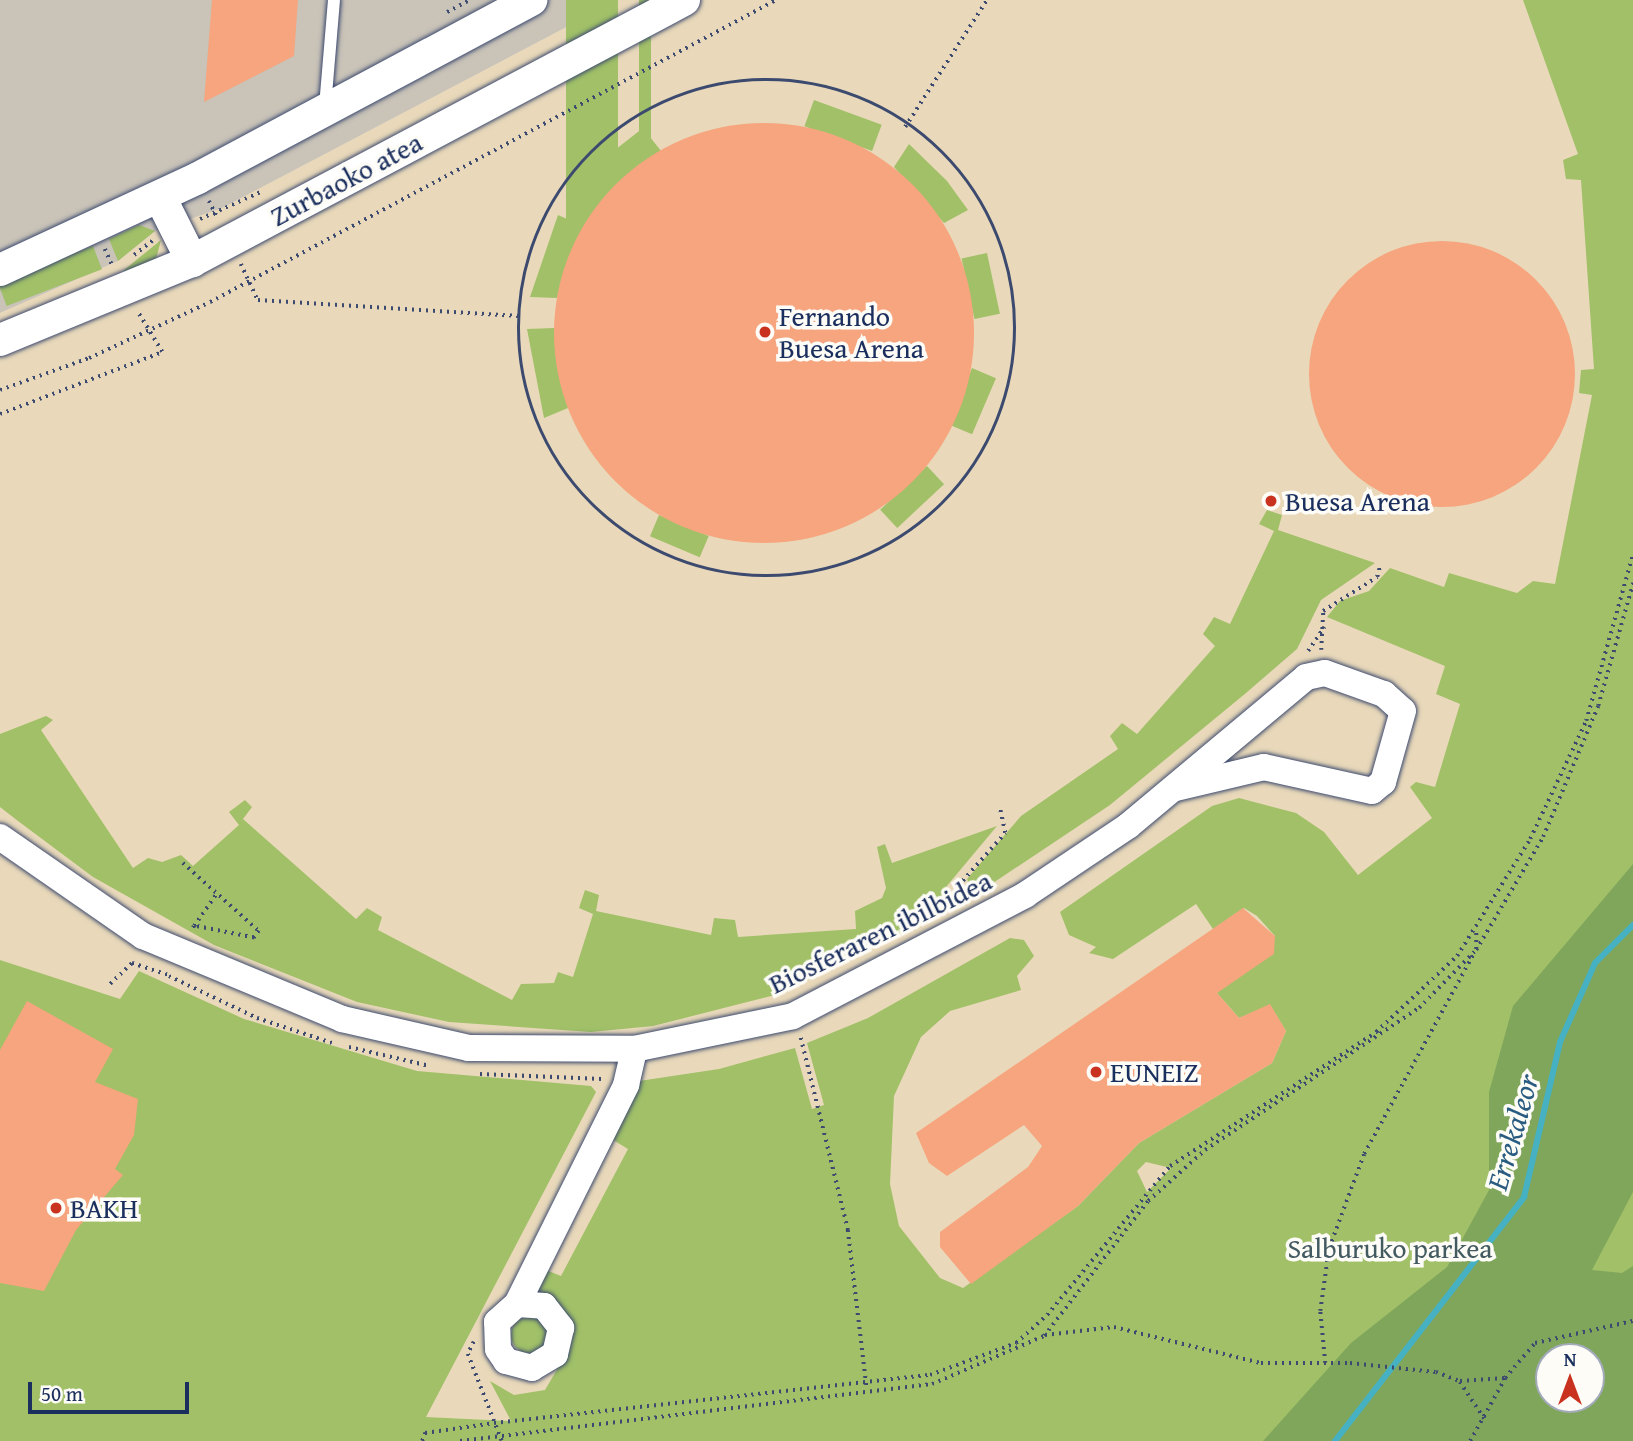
<!DOCTYPE html>
<style>
body{margin:0}
#map{position:relative;width:1633px;height:1441px;overflow:hidden;background:#f5e6cf;font-family:"Gentium Book Plus",serif}
div>[style]{position:absolute}
.built>*{inset:0;background:#e9d9ba}
.industrial>*{inset:0;background:#c9c3b8}
.green>*{inset:0;background:#a1c068;transform-origin:0 0}
.round{border-radius:50%}
.forest>*{inset:0;background:#80a65c}
.stream>*{height:6px;margin:-3px;padding:0 3px;transform-origin:3px;border-radius:3px;background:#45b1c2}
.building>*{inset:0;background:#f6a57e}
.path>*{height:3.5px;margin-top:-1.75px;transform-origin:0;background:repeating-linear-gradient(90deg,#3c4a6f 0 2px,transparent 0 7px)}
.path>.ring{margin:-1.75px;padding:0;box-sizing:content-box;background:none;border:3.5px solid #3c4a6f;border-radius:50%}
.roads{filter:drop-shadow(0 0 2px #3c4a6f) drop-shadow(0 0 2px #3c4a6f)}
.service>*{height:12px;margin:-6px;padding:0 6px;transform-origin:6px;border-radius:6px;background:#fff}
.minor>*{height:26px;margin:-13px;padding:0 13px;transform-origin:13px;border-radius:13px;background:#fff}
.tertiary>*{height:32px;margin:-16px;padding:0 16px;transform-origin:16px;border-radius:16px;background:#fff}
.dots>*{width:19px;height:19px;translate:-50% -50%;box-sizing:border-box;border:4px solid #fdfcf7;border-radius:50%}
span{translate:-50% -50%;white-space:nowrap;text-align:center;line-height:1.15;-webkit-text-stroke:7px #fdfcf7;paint-order:stroke}
.street-label{font-size:28px;color:#1b2f5e}
.poi-label{font-size:28px;color:#1b2f5e}
.left{translate:0 -50%;text-align:left}
.park-label{font-size:28px;color:#435a61}
.water-label{font-size:30px;color:#2a5c81;font-style:italic}
.north{position:absolute;left:1535px;top:1343px;width:70px;height:70px;box-sizing:border-box;background:#fdfcf7;border:2px solid #a3aaba;border-radius:50%;rotate:0deg;font-size:19px;font-weight:700;line-height:28px;text-align:center;color:#1b2f5e}
.north::after{content:'';display:block;margin:auto;width:24px;height:32px;background:#c8321e;clip-path:polygon(50% 0,100% 100%,50% 72%,0 100%)}
.scale{position:absolute;left:28px;top:1382px;width:161px;height:32px;box-sizing:border-box;border:4px solid #1b2f5e;border-top:0;padding-left:9px;font-size:21px;line-height:24px;white-space:nowrap;color:#1b2f5e;-webkit-text-stroke:5px #fdfcf7;paint-order:stroke}
</style>
<div id="map">
<div class="built">
<div style="clip-path:polygon(618px 0,1573px 0,1633px 451px,1566px 761px,1079px 1272px,511px 1421px,425px 1417px,0 1441px,0 313px,118px 261px,155px 231px,222px 208px)"></div>
</div>
<div class="industrial">
<div style="clip-path:polygon(0 0,618px 0,222px 208px,155px 231px,118px 261px,0 313px)"></div>
</div>
<div class="green">
<div style="left:566px;top:0;width:52px;height:401px"></div>
<div style="left:639px;top:0;width:12px;height:467px"></div>
<div style="clip-path:polygon(evenodd,1523px 0,1633px 0,1633px 1441px,0 1441px,0 960px,120px 999px,139px 971px,244px 1019px,417px 1071px,591px 1086px,596px 1092px,426px 1417px,511px 1421px,490px 1381px,514px 1395px,545px 1390px,562px 1361px,538px 1287px,541px 1268px,561px 1276px,628px 1149px,610px 1138px,639px 1081px,719px 1069px,795px 1048px,812px 1109px,824px 1105px,807px 1043px,868px 1018px,1010px 938px,1024px 940px,1034px 956px,1017px 976px,1021px 990px,950px 1011px,921px 1037px,894px 1096px,890px 1184px,899px 1226px,940px 1278px,963px 1288px,1078px 1206px,1139px 1143px,1272px 1063px,1286px 1031px,1270px 1005px,1239px 1018px,1217px 993px,1275px 936px,1257px 916px,1244px 908px,1213px 929px,1196px 904px,1113px 959px,1089px 953px,1096px 947px,1069px 935px,1060px 912px,1212px 806px,1239px 798px,1296px 813px,1324px 832px,1358px 875px,1432px 818px,1410px 787px,1416px 782px,1435px 787px,1460px 704px,1436px 694px,1445px 666px,1327px 617px,1340px 601px,1369px 591px,1390px 568px,1444px 587px,1449px 573px,1517px 593px,1533px 581px,1555px 584px,1592px 395px,1579px 393px,1581px 370px,1594px 369px,1581px 180px,1566px 179px,1563px 160px,1578px 154px,1523px 0,1146px 1162px,1171px 1168px,1147px 1192px,1137px 1171px,1146px 1162px,1523px 0,1549px 1357px,1591px 1357px,1591px 1399px,1549px 1399px,1549px 1357px)"></div>
<div style="left:814px;top:100px;width:72px;height:28px;rotate:20deg"></div>
<div style="left:643px;top:128px;width:29px;height:84px;rotate:52deg"></div>
<div style="clip-path:polygon(909px 144px,947px 181px,968px 210px,944px 223px,894px 167px)"></div>
<div style="clip-path:polygon(558px 215px,583px 226px,557px 298px,530px 297px)"></div>
<div style="clip-path:polygon(139px 225px,155px 231px,118px 261px,109px 239px)"></div>
<div style="clip-path:polygon(161px 240px,156px 259px,126px 275px,124px 270px)"></div>
<div style="left:93px;top:246px;width:25px;height:102px;rotate:69deg"></div>
<div style="left:987px;top:253px;width:62px;height:26px;rotate:78deg"></div>
<div style="clip-path:polygon(554px 328px,568px 408px,544px 418px,527px 329px)"></div>
<div style="left:972px;top:368px;width:26px;height:61px;rotate:23deg"></div>
<div style="left:927px;top:466px;width:25px;height:64px;rotate:47deg"></div>
<div style="clip-path:polygon(1267px 510px,1282px 515px,1278px 530px,1375px 563px,1321px 600px,1297px 649px,1246px 693px,1110px 805px,975px 895px,967px 879px,1021px 816px,1118px 749px,1110px 736px,1122px 723px,1137px 734px,1215px 646px,1203px 634px,1214px 617px,1230px 624px,1274px 531px,1259px 524px)"></div>
<div style="left:659px;top:515px;width:54px;height:23px;rotate:23deg"></div>
<div style="clip-path:polygon(46px 716px,53px 720px,41px 730px,133px 868px,148px 858px,162px 862px,181px 855px,193px 866px,239px 825px,229px 812px,245px 800px,252px 807px,243px 819px,356px 919px,367px 908px,382px 917px,378px 930px,512px 1000px,521px 984px,554px 983px,558px 972px,573px 977px,593px 914px,579px 908px,585px 890px,599px 895px,596px 911px,711px 935px,714px 918px,735px 920px,738px 937px,856px 929px,855px 911px,882px 898px,886px 888px,877px 847px,885px 844px,892px 863px,997px 826px,946px 887px,956px 905px,783px 993px,653px 1026px,591px 1032px,449px 1022px,357px 1002px,214px 945px,93px 877px,18px 821px,0 807px,0 734px)"></div>
<div class="round" style="left:511px;top:1317px;width:36px;height:36px"></div>
</div>
<div class="forest">
<div style="clip-path:polygon(evenodd,1633px 864px,1633px 1192px,1592px 1270px,1622px 1273px,1633px 1266px,1633px 1441px,1263px 1441px,1351px 1343px,1447px 1267px,1489px 1190px,1489px 1092px,1513px 1006px,1633px 864px,1549px 1357px,1591px 1357px,1591px 1399px,1549px 1399px,1549px 1357px)"></div>
</div>
<div class="stream">
<div style="left:1335px;top:1441px;width:309px;rotate:-52.2deg"></div>
<div style="left:1524px;top:1197px;width:159px;rotate:-76.9deg"></div>
<div style="left:1560px;top:1042px;width:86px;rotate:-66.1deg"></div>
<div style="left:1595px;top:963px;width:54px;rotate:-45deg"></div>
</div>
<div class="building">
<div style="clip-path:polygon(212px 0,298px 0,294px 56px,204px 102px)"></div>
<div class="round" style="left:554px;top:123px;width:420px;height:420px"></div>
<div class="round" style="left:1309px;top:241px;width:266px;height:266px"></div>
<div style="clip-path:polygon(1243px 908px,1275px 936px,1274px 954px,1217px 993px,1239px 1018px,1270px 1004px,1286px 1031px,1272px 1063px,1139px 1143px,1078px 1206px,971px 1284px,940px 1247px,940px 1232px,1028px 1167px,1042px 1146px,1024px 1125px,947px 1176px,929px 1163px,916px 1133px)"></div>
<div style="clip-path:polygon(27px 1001px,113px 1049px,95px 1082px,138px 1099px,134px 1135px,115px 1169px,123px 1175px,76px 1230px,44px 1291px,0 1283px,0 1050px)"></div>
</div>
<div class="path">
<div style="left:447px;top:12px;width:26px;rotate:-28deg"></div>
<div class="ring" style="left:519px;top:80px;width:492.5px;height:492.5px"></div>
<div style="left:905px;top:127px;width:151px;rotate:-57.2deg"></div>
<div style="left:209px;top:201px;width:18px;rotate:63deg"></div>
<div style="left:200px;top:219px;width:69px;rotate:-24deg"></div>
<div style="left:105px;top:249px;width:17px;rotate:66deg"></div>
<div style="left:134px;top:255px;width:24px;rotate:-38deg"></div>
<div style="left:241px;top:264px;width:40px;rotate:65deg"></div>
<div style="left:258px;top:300px;width:262px;rotate:3.5deg"></div>
<div style="left:0;top:390px;width:95px;rotate:-19.8deg"></div>
<div style="left:89px;top:358px;width:133px;rotate:-24.8deg"></div>
<div style="left:210px;top:302px;width:642px;rotate:-28.08deg"></div>
<div style="left:0;top:414px;width:173px;rotate:-20.9deg"></div>
<div style="left:162px;top:352px;width:48px;rotate:-121.4deg"></div>
<div style="left:1321px;top:650px;width:39px;rotate:-87deg"></div>
<div style="left:1323px;top:611px;width:64px;rotate:-32.2deg"></div>
<div style="left:1377px;top:577px;width:11px;rotate:-75deg"></div>
<div style="left:1308px;top:651px;width:29px;rotate:-56deg"></div>
<div style="left:183px;top:863px;width:102px;rotate:41.8deg"></div>
<div style="left:259px;top:931px;width:9px;rotate:126deg"></div>
<div style="left:254px;top:938px;width:61px;rotate:-168.7deg"></div>
<div style="left:194px;top:926px;width:5px;rotate:101deg"></div>
<div style="left:967px;top:900px;width:17px;rotate:-123deg"></div>
<div style="left:958px;top:886px;width:71px;rotate:-48.4deg"></div>
<div style="left:1005px;top:833px;width:24px;rotate:-102deg"></div>
<div style="left:194px;top:926px;width:40px;rotate:-55.1deg"></div>
<div style="left:1476px;top:949px;width:17px;rotate:-90deg"></div>
<div style="left:169px;top:976px;width:98px;rotate:25.5deg"></div>
<div style="left:257px;top:1018px;width:79px;rotate:18.4deg"></div>
<div style="left:110px;top:984px;width:30px;rotate:-44deg"></div>
<div style="left:132px;top:963px;width:39px;rotate:18deg"></div>
<div style="left:801px;top:1038px;width:198px;rotate:76.2deg"></div>
<div style="left:848px;top:1230px;width:160px;rotate:83.2deg"></div>
<div style="left:349px;top:1047px;width:83px;rotate:13.2deg"></div>
<div style="left:480px;top:1074px;width:122px;rotate:2.3deg"></div>
<div style="left:1045px;top:1335px;width:69px;rotate:-6.6deg"></div>
<div style="left:1114px;top:1327px;width:151px;rotate:13.8deg"></div>
<div style="left:1261px;top:1363px;width:89px"></div>
<div style="left:1350px;top:1363px;width:86px;rotate:6deg"></div>
<div style="left:1436px;top:1372px;width:26px;rotate:21deg"></div>
<div style="left:1460px;top:1381px;width:45px;rotate:-3.8deg"></div>
<div style="left:474px;top:1342px;width:13px;rotate:117deg"></div>
<div style="left:468px;top:1354px;width:93px;rotate:68.7deg"></div>
<div style="left:1325px;top:1363px;width:52px;rotate:-95.5deg"></div>
<div style="left:1320px;top:1311px;width:64px;rotate:-81.9deg"></div>
<div style="left:1329px;top:1248px;width:100px;rotate:-69.6deg"></div>
<div style="left:1364px;top:1154px;width:227px;rotate:-61.3deg"></div>
<div style="left:1460px;top:1382px;width:47px;rotate:56.3deg"></div>
<div style="left:422px;top:1441px;width:9px;rotate:-69deg"></div>
<div style="left:425px;top:1433px;width:70px;rotate:-8.2deg"></div>
<div style="left:494px;top:1423px;width:439px;rotate:-6.3deg"></div>
<div style="left:930px;top:1375px;width:92px;rotate:-20.4deg"></div>
<div style="left:1016px;top:1343px;width:42px;rotate:-42.1deg"></div>
<div style="left:1047px;top:1315px;width:193px;rotate:-50.5deg"></div>
<div style="left:1170px;top:1166px;width:246px;rotate:-33deg"></div>
<div style="left:1376px;top:1032px;width:111px;rotate:-43.2deg"></div>
<div style="left:1457px;top:956px;width:138px;rotate:-58deg"></div>
<div style="left:1530px;top:839px;width:131px;rotate:-64.6deg"></div>
<div style="left:1586px;top:721px;width:173px;rotate:-74.3deg"></div>
<div style="left:460px;top:1441px;width:475px;rotate:-6.9deg"></div>
<div style="left:932px;top:1384px;width:122px;rotate:-23.2deg"></div>
<div style="left:1044px;top:1336px;width:170px;rotate:-52.4deg"></div>
<div style="left:1148px;top:1201px;width:76px;rotate:-41.8deg"></div>
<div style="left:1205px;top:1150px;width:257px;rotate:-33.6deg"></div>
<div style="left:1419px;top:1008px;width:81px;rotate:-45.5deg"></div>
<div style="left:1476px;top:950px;width:131px;rotate:-59.3deg"></div>
<div style="left:1543px;top:837px;width:142px;rotate:-67.2deg"></div>
<div style="left:1598px;top:706px;width:128px;rotate:-74.1deg"></div>
<div style="left:1470px;top:1441px;width:72px;rotate:-60.9deg"></div>
<div style="left:1505px;top:1378px;width:46px;rotate:-49.4deg"></div>
<div style="left:1535px;top:1343px;width:100px;rotate:-12.7deg"></div>
</div>
<div class="roads">
<div class="service">
<div style="left:325px;top:107px;width:107px;rotate:-85.2deg"></div>
</div>
<div class="minor">
<div style="left:0;top:837px;width:174px;rotate:34.7deg"></div>
<div style="left:143px;top:936px;width:216px;rotate:22.6deg"></div>
<div style="left:342px;top:1019px;width:130px;rotate:12.9deg"></div>
<div style="left:469px;top:1048px;width:165px;rotate:0.3deg"></div>
<div style="left:634px;top:1049px;width:162px;rotate:-11.7deg"></div>
<div style="left:793px;top:1016px;width:262px;rotate:-27.5deg"></div>
<div style="left:1025px;top:895px;width:124px;rotate:-33.8deg"></div>
<div style="left:1128px;top:826px;width:232px;rotate:-39.9deg"></div>
<div style="left:1306px;top:677px;width:19px;rotate:-12deg"></div>
<div style="left:1325px;top:673px;width:63px;rotate:19.6deg"></div>
<div style="left:1384px;top:694px;width:25px;rotate:42deg"></div>
<div style="left:1403px;top:711px;width:74px;rotate:105.7deg"></div>
<div style="left:1383px;top:782px;width:14px;rotate:141deg"></div>
<div style="left:1372px;top:791px;width:111px;rotate:-167.5deg"></div>
<div style="left:1264px;top:767px;width:90px;rotate:166.6deg"></div>
<div style="left:517px;top:1304px;width:27px;rotate:4deg"></div>
<div style="left:544px;top:1306px;width:28px;rotate:52deg"></div>
<div style="left:561px;top:1328px;width:27px;rotate:103deg"></div>
<div style="left:555px;top:1354px;width:27px;rotate:149deg"></div>
<div style="left:532px;top:1368px;width:27px;rotate:-165deg"></div>
<div style="left:506px;top:1361px;width:14px;rotate:-124deg"></div>
<div style="left:498px;top:1349px;width:27px;rotate:-92deg"></div>
<div style="left:497px;top:1322px;width:27px;rotate:-42deg"></div>
<div style="left:517px;top:1304px;width:245px;rotate:-63.5deg"></div>
<div style="left:626px;top:1085px;width:37px;rotate:-77deg"></div>
</div>
<div class="tertiary">
<div style="left:160px;top:197px;width:72px;rotate:63.4deg"></div>
<div style="left:0;top:270px;width:218px;rotate:-24.9deg"></div>
<div style="left:198px;top:178px;width:378px;rotate:-28.1deg"></div>
<div style="left:0;top:340px;width:208px;rotate:-22.4deg"></div>
<div style="left:192px;top:261px;width:557px;rotate:-27.95deg"></div>
</div>
</div>
<div class="dots">
<div style="left:765px;top:332px;background:#c8321e"></div>
<div style="left:1271px;top:501px;background:#c8321e"></div>
<div style="left:1096px;top:1072px;background:#c8321e"></div>
<div style="left:56px;top:1208px;background:#c8321e"></div>
</div>
<div class="street-label">
<span style="left:346px;top:179px;rotate:-28deg">Zurbaoko atea</span>
<span style="left:880px;top:932px;rotate:-26deg">Biosferaren ibilbidea</span>
</div>
<div class="poi-label">
<span class="left" style="left:779px;top:332px">Fernando<br>Buesa Arena</span>
<span class="left" style="left:1285px;top:501px">Buesa Arena</span>
<span class="left" style="left:1110px;top:1072px">EUNEIZ</span>
<span class="left" style="left:70px;top:1208px">BAKH</span>
</div>
<div class="park-label">
<span style="left:1390px;top:1248px">Salburuko parkea</span>
</div>
<div class="water-label">
<span style="left:1512px;top:1132px;rotate:-74deg">Errekaleor</span>
</div>
<div class="north">N</div>
<div class="scale">50 m</div>
</div>
